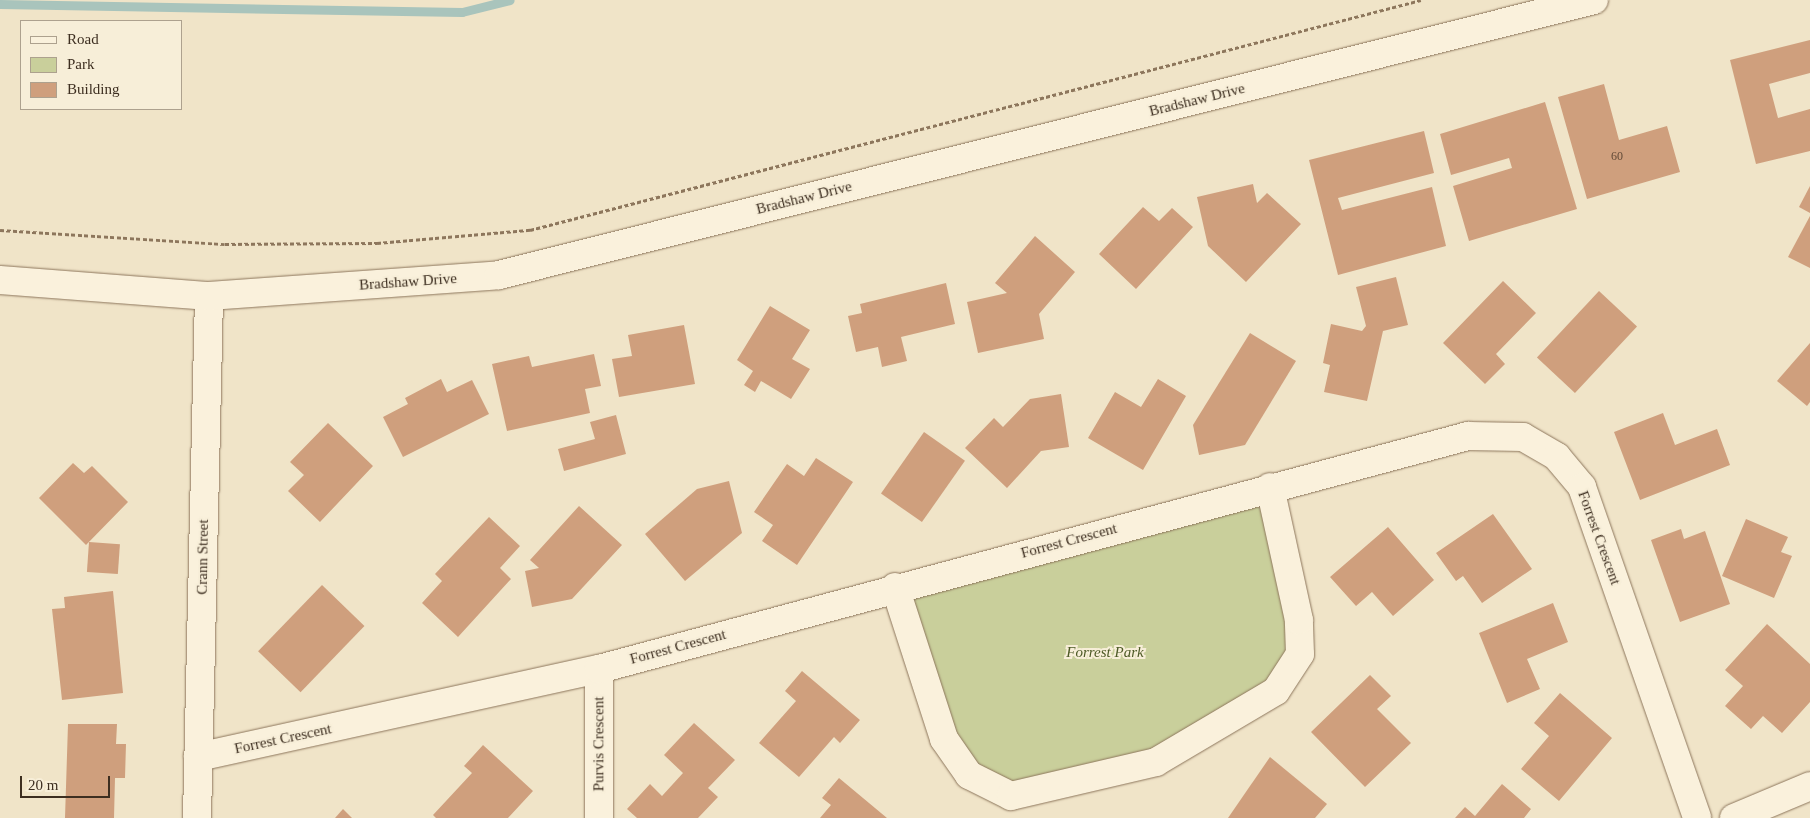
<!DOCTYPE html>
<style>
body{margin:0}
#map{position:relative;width:1810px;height:818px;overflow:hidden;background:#f0e4c8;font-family:Georgia,serif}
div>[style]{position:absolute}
.green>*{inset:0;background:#c9cf9b}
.stream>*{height:9px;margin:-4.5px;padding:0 4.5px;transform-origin:4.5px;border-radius:4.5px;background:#a9c4bc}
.building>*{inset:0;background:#cf9f7d;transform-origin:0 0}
.path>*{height:3px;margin-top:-1.5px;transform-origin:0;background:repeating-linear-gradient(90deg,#8d765c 0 4px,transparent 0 6.5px)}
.roads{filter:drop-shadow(0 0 1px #8d765c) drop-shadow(0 0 1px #8d765c)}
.minor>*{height:28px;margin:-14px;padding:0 14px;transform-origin:14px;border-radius:14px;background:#faf1dc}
.tertiary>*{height:28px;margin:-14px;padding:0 14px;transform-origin:14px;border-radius:14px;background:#faf1dc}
span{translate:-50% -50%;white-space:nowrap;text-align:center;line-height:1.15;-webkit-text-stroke:4px #f7eed8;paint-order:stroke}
.number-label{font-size:12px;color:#624a37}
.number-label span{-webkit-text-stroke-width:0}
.street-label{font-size:15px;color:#3d2e20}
.park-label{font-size:15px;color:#4d5a26;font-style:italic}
.legend{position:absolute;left:20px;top:20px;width:162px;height:90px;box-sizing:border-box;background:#f7eed8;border:1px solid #ada18e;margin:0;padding:6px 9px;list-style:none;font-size:15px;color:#3d2e20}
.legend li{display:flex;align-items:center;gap:10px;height:25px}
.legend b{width:25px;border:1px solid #ada18e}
.scale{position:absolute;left:20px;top:776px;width:90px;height:22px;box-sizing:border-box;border:2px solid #3d2e20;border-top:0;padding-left:6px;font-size:15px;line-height:18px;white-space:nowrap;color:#3d2e20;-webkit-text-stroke:4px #f7eed8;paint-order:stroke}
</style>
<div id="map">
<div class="green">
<div style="clip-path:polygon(1270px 487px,1299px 620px,1276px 691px,1156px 762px,1011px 796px,969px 775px,895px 587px)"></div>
</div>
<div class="stream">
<div style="left:0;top:4px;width:462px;rotate:1deg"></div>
<div style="left:462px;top:12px;width:49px;rotate:-14deg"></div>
</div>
<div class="building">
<div style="clip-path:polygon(1810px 40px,1810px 73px,1769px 84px,1778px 118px,1810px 109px,1810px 151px,1756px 164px,1730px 60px)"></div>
<div style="clip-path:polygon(1604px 84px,1619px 140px,1667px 126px,1680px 172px,1587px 199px,1558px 97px)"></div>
<div style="clip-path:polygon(1545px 102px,1577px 209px,1469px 241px,1453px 186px,1512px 168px,1509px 158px,1451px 175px,1440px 134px)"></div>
<div style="clip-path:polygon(1424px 131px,1434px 173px,1338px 198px,1342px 210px,1432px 187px,1446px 246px,1338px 275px,1309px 160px)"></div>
<div style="clip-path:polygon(1253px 184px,1257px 203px,1267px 193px,1301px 224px,1246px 282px,1208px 246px,1197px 197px)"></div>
<div style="clip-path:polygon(1810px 186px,1810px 213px,1799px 207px)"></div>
<div style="clip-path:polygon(1143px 207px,1159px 221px,1172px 208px,1193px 227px,1136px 289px,1099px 254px)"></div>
<div style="clip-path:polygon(1810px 216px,1810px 268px,1788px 257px)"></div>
<div style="clip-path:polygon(1035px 236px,1075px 272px,1039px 314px,1044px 339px,978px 353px,967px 302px,1007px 293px,995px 283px)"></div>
<div style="clip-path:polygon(1396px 277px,1408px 325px,1383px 331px,1367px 401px,1324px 392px,1330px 365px,1323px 363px,1331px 324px,1362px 331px,1366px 326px,1356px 287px)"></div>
<div style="clip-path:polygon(1503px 281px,1536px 313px,1496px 354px,1505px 364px,1485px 384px,1443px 343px)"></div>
<div style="clip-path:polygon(946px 283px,955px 324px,901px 337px,907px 361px,882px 367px,878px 347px,856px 352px,848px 316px,862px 313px,860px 304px)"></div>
<div style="left:1599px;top:291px;width:52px;height:91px;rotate:43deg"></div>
<div style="clip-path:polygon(770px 306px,810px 330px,792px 359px,810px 369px,791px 399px,761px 381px,755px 392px,744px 385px,753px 371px,737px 360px)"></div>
<div style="clip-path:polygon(684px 325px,695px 384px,619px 397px,612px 359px,632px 356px,628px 335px)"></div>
<div style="clip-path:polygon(1250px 333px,1296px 361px,1245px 445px,1199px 455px,1193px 425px)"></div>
<div style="clip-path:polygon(1810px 343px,1810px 402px,1807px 406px,1777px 381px)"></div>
<div style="clip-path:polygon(594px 354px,601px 386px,585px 389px,590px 413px,507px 431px,492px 364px,529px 356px,532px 367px)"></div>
<div style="clip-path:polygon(441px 379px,447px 392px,472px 380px,489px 414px,403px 457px,383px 417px,408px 404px,405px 398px)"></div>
<div style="clip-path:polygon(1158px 379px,1186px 396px,1143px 470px,1088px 438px,1115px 392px,1141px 407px)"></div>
<div style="clip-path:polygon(1061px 394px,1069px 447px,1041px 451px,1007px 488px,965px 448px,994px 418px,1003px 427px,1030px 399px)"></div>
<div style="clip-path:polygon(1663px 413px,1675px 445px,1717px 429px,1730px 465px,1640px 500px,1614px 432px)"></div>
<div style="clip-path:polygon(616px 415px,626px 454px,564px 471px,558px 449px,595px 439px,590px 422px)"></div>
<div style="clip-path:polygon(328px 423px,373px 466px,320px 522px,288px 491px,304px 475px,290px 462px)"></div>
<div style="left:924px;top:432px;width:50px;height:75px;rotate:35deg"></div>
<div style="clip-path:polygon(816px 458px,853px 482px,797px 565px,762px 541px,773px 525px,754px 512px,787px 464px,804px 476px)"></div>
<div style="clip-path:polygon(73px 463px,84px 473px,92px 466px,128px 502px,86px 545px,39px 498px)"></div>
<div style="clip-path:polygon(729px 481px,742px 533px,685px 581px,645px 534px,697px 489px)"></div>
<div style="clip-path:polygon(579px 506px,622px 545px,572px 599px,532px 607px,525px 571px,539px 568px,530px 560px)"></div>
<div style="clip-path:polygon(1493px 514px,1532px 569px,1482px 603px,1463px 576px,1456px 581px,1436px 553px)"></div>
<div style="clip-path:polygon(489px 517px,520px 546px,500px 568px,511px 579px,458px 637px,422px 603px,442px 581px,435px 574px)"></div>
<div style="clip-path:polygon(1746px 519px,1788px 537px,1781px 552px,1792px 556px,1774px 598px,1722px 576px)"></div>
<div style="clip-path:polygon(1388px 527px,1434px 580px,1393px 616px,1372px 592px,1356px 606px,1330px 577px)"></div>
<div style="clip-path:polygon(1681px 529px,1684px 539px,1705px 531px,1730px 604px,1680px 622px,1651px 540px)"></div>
<div style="left:89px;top:542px;width:31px;height:30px;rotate:4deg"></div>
<div style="left:322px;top:585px;width:59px;height:92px;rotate:44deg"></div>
<div style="clip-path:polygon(113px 591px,123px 693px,62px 700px,52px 609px,65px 608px,64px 597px)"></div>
<div style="clip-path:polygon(1553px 603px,1568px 642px,1527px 659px,1540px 689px,1507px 703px,1479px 633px)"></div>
<div style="clip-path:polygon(1767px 624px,1810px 664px,1810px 702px,1782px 733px,1763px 716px,1751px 729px,1725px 706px,1743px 686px,1725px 670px)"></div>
<div style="clip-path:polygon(802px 671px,860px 720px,840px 743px,834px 737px,799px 777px,759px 743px,796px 701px,785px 691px)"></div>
<div style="clip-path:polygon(1370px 675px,1391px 696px,1377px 709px,1411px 743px,1365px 787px,1311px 732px)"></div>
<div style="clip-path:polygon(1560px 693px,1612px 738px,1559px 801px,1521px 769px,1549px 736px,1534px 723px)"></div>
<div style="clip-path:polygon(694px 723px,735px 760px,708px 788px,718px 797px,698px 818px,637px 818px,627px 809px,650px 784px,662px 796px,683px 773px,664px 755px)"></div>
<div style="clip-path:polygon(68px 724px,117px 724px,116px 744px,126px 744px,125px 778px,115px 778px,114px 818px,65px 818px)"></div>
<div style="clip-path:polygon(483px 745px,533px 791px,508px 818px,436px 818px,433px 815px,472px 773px,464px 766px)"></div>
<div style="clip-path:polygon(1270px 757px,1327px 804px,1315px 818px,1228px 818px)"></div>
<div style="clip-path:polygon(839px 778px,887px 818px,820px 818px,831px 805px,822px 798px)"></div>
<div style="clip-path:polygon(1502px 784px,1531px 809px,1524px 818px,1455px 818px,1465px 807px,1475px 816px)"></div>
<div style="clip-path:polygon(343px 809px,352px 818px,335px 818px)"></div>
</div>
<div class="path">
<div style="left:0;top:230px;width:225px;rotate:3.6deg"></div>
<div style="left:225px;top:244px;width:152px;rotate:-0.4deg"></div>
<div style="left:377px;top:243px;width:154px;rotate:-4.9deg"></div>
<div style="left:530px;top:230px;width:920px;rotate:-14.47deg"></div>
</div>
<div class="roads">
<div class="minor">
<div style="left:895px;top:587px;width:160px;rotate:72.1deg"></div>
<div style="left:944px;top:739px;width:44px;rotate:55.2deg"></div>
<div style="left:969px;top:775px;width:47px;rotate:26.6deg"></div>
<div style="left:1011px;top:796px;width:149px;rotate:-13.2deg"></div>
<div style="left:1156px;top:762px;width:139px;rotate:-30.6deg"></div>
<div style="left:1276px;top:691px;width:44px;rotate:-57deg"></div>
<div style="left:1300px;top:654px;width:34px;rotate:-92deg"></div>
<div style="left:1299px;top:620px;width:136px;rotate:-102.3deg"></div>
<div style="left:599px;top:669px;width:149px;rotate:90deg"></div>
<div style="left:198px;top:757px;width:411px;rotate:-12.4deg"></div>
<div style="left:599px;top:669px;width:900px;rotate:-15.01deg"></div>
<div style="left:1468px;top:436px;width:55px;rotate:1deg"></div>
<div style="left:1523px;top:437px;width:39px;rotate:30deg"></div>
<div style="left:1557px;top:457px;width:39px;rotate:50deg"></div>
<div style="left:1582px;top:487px;width:350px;rotate:70.8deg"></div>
<div style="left:197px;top:818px;width:522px;rotate:-88.68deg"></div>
<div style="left:1734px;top:818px;width:82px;rotate:-22.8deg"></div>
</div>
<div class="tertiary">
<div style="left:0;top:280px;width:210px;rotate:4.4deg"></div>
<div style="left:209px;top:296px;width:291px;rotate:-4.1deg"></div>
<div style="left:499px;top:275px;width:1129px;rotate:-14.1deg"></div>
</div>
</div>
<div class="number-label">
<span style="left:1617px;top:157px">60</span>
</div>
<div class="street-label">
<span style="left:1197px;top:100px;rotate:-14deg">Bradshaw Drive</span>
<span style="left:804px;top:198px;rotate:-14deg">Bradshaw Drive</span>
<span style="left:408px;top:282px;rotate:-4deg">Bradshaw Drive</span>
<span style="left:1599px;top:538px;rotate:70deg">Forrest Crescent</span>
<span style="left:1069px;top:541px;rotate:-15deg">Forrest Crescent</span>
<span style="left:203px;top:557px;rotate:-89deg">Crann Street</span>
<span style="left:678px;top:647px;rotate:-15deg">Forrest Crescent</span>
<span style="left:283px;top:739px;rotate:-12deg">Forrest Crescent</span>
<span style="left:599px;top:744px;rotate:-90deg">Purvis Crescent</span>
</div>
<div class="park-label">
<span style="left:1105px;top:653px">Forrest Park</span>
</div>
<ul class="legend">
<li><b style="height:6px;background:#faf1dc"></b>Road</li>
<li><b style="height:14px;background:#c9cf9b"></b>Park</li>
<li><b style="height:14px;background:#cf9f7d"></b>Building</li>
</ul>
<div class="scale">20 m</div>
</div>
